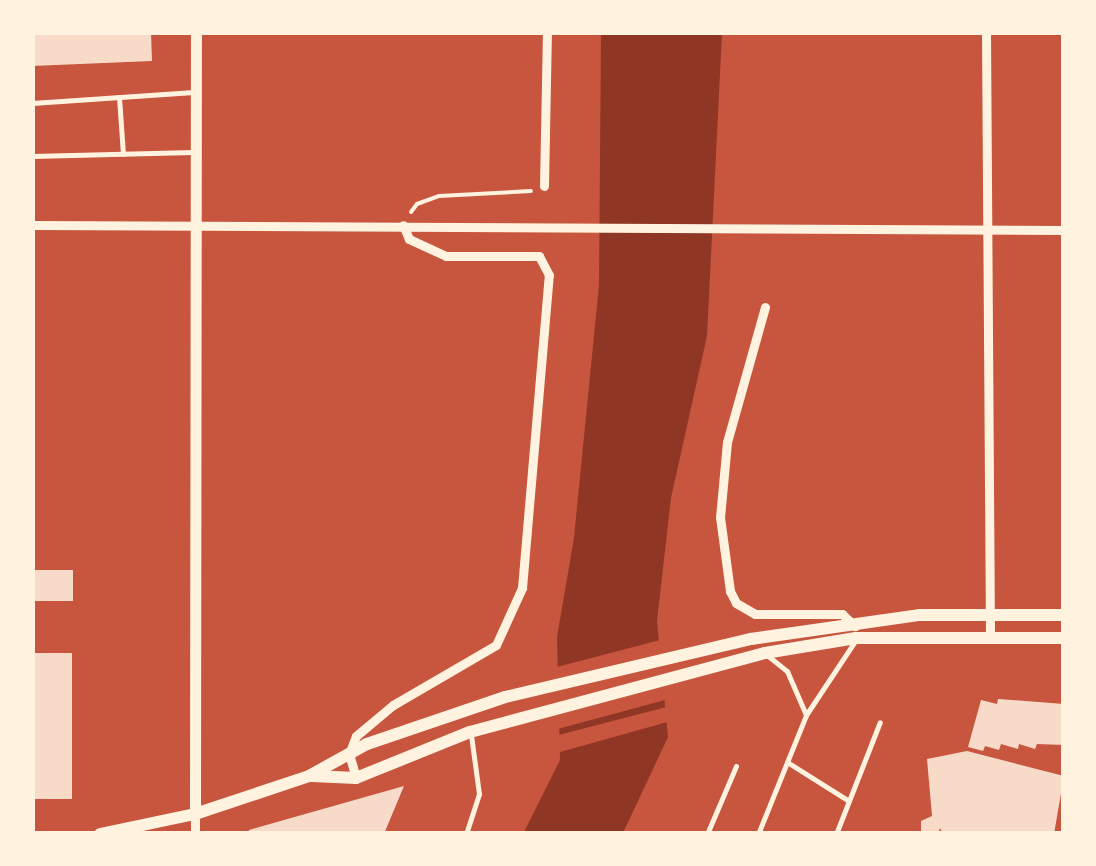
<!DOCTYPE html>
<style>
body{margin:0}
#map{position:relative;width:1096px;height:866px;overflow:hidden;background:#c8553d;font-family:Lato,sans-serif}
div>[style]{position:absolute}
.water>*{inset:0;background:#8f3625}
.pier>*{inset:0;background:#c8553d}
.building>*{inset:0;background:#f7dbc8;transform-origin:0 0}
.path>*{height:4px;margin:-2px;padding:0 2px;transform-origin:2px;border-radius:2px;background:#fff3e0}
.service>*{height:5px;margin:-2.5px;padding:0 2.5px;transform-origin:2.5px;border-radius:2.5px;background:#fff3e0}
.minor>*{height:9px;margin:-4.5px;padding:0 4.5px;transform-origin:4.5px;border-radius:4.5px;background:#fff3e0}
.tertiary>*{height:11px;margin:-5.5px;padding:0 5.5px;transform-origin:5.5px;border-radius:5.5px;background:#fff3e0}
.secondary>*{height:12px;margin:-6px;padding:0 6px;transform-origin:6px;border-radius:6px;background:#fff3e0}
span{translate:-50% -50%;white-space:nowrap;text-align:center;line-height:1.15;-webkit-text-stroke:8px #fff3e0;paint-order:stroke}
.frame{position:absolute;inset:0;border:35px solid #fff3e0;pointer-events:none}
</style>
<div id="map">
<div class="water">
<div style="clip-path:polygon(601px 33px,722px 33px,707px 336px,671px 498px,657px 621px,668px 737px,623px 833px,523px 834px,560px 760px,557px 637px,574px 538px,599px 285px)"></div>
</div>
<div class="pier">
<div style="clip-path:polygon(664px 639px,669px 699px,554px 730px,553px 668px)"></div>
<div style="clip-path:polygon(670px 706px,671px 721px,560px 752px,523px 833px,518px 834px,555px 759px,555px 736px)"></div>
</div>
<div class="building">
<div style="clip-path:polygon(32px 32px,151px 32px,152px 61px,32px 66px)"></div>
<div style="left:32px;top:570px;width:41px;height:31px"></div>
<div style="left:32px;top:653px;width:40px;height:146px"></div>
<div style="clip-path:polygon(998px 699px,1064px 704px,1064px 745px,1037px 744px,1035px 749px,1019px 744px,1018px 749px,1001px 744px,999px 750px,985px 746px,983px 751px,968px 747px,981px 700px,997px 704px)"></div>
<div style="clip-path:polygon(967px 751px,1064px 776px,1054px 834px,943px 834px,940px 828px,938px 834px,921px 834px,921px 821px,932px 816px,927px 759px)"></div>
<div style="clip-path:polygon(404px 786px,384px 834px,248px 834px,249px 830px)"></div>
</div>
<div class="path">
<div style="left:411px;top:212px;width:10px;rotate:-53deg"></div>
<div style="left:417px;top:204px;width:23px;rotate:-20deg"></div>
<div style="left:439px;top:196px;width:92px;rotate:-3.1deg"></div>
</div>
<div class="service">
<div style="left:119px;top:97px;width:57px;rotate:86deg"></div>
<div style="left:32px;top:103px;width:162px;rotate:-3.9deg"></div>
<div style="left:32px;top:156px;width:161px;rotate:-1.4deg"></div>
<div style="left:767px;top:655px;width:26px;rotate:39deg"></div>
<div style="left:787px;top:671px;width:48px;rotate:66.6deg"></div>
<div style="left:787px;top:762px;width:73px;rotate:32.2deg"></div>
<div style="left:466px;top:834px;width:42px;rotate:-72deg"></div>
<div style="left:479px;top:794px;width:60px;rotate:-97.7deg"></div>
<div style="left:707px;top:834px;width:74px;rotate:-66.9deg"></div>
<div style="left:758px;top:834px;width:128px;rotate:-68deg"></div>
<div style="left:806px;top:715px;width:89px;rotate:-56.5deg"></div>
<div style="left:836px;top:834px;width:120px;rotate:-68.6deg"></div>
</div>
<div class="minor">
<div style="left:986px;top:32px;width:604px;rotate:89.62deg"></div>
<div style="left:544px;top:186px;width:154px;rotate:-88.9deg"></div>
<div style="left:32px;top:225px;width:1032px;rotate:0.28deg"></div>
<div style="left:765px;top:307px;width:140px;rotate:105.7deg"></div>
<div style="left:727px;top:442px;width:75px;rotate:95.3deg"></div>
<div style="left:720px;top:517px;width:75px;rotate:82.3deg"></div>
<div style="left:730px;top:591px;width:13px;rotate:63deg"></div>
<div style="left:736px;top:603px;width:22px;rotate:30deg"></div>
<div style="left:755px;top:614px;width:87px"></div>
<div style="left:842px;top:614px;width:18px;rotate:43deg"></div>
<div style="left:356px;top:778px;width:25px;rotate:-106deg"></div>
<div style="left:349px;top:754px;width:19px;rotate:-69deg"></div>
<div style="left:356px;top:736px;width:48px;rotate:-40deg"></div>
<div style="left:393px;top:705px;width:119px;rotate:-30.2deg"></div>
<div style="left:496px;top:645px;width:63px;rotate:-65.5deg"></div>
<div style="left:522px;top:588px;width:314px;rotate:-85.1deg"></div>
<div style="left:549px;top:275px;width:21px;rotate:-118deg"></div>
<div style="left:539px;top:256px;width:93px;rotate:180deg"></div>
<div style="left:446px;top:256px;width:41px;rotate:-155.3deg"></div>
<div style="left:409px;top:239px;width:15px;rotate:-113deg"></div>
<div style="left:195px;top:834px;width:20px;rotate:-90deg"></div>
</div>
<div class="tertiary">
<div style="left:195px;top:814px;width:782px;rotate:-89.93deg"></div>
</div>
<div class="secondary">
<div style="left:312px;top:776px;width:44px;rotate:2.6deg"></div>
<div style="left:356px;top:778px;width:123px;rotate:-22deg"></div>
<div style="left:470px;top:732px;width:305px;rotate:-15deg"></div>
<div style="left:765px;top:653px;width:92px;rotate:-9.4deg"></div>
<div style="left:856px;top:638px;width:208px"></div>
<div style="left:100px;top:834px;width:97px;rotate:-11.9deg"></div>
<div style="left:195px;top:814px;width:120px;rotate:-18.4deg"></div>
<div style="left:309px;top:776px;width:66px;rotate:-28.9deg"></div>
<div style="left:367px;top:744px;width:146px;rotate:-18.8deg"></div>
<div style="left:505px;top:697px;width:253px;rotate:-13.3deg"></div>
<div style="left:751px;top:639px;width:171px;rotate:-8.1deg"></div>
<div style="left:920px;top:615px;width:144px"></div>
</div>
<div class="frame"></div>
</div>
